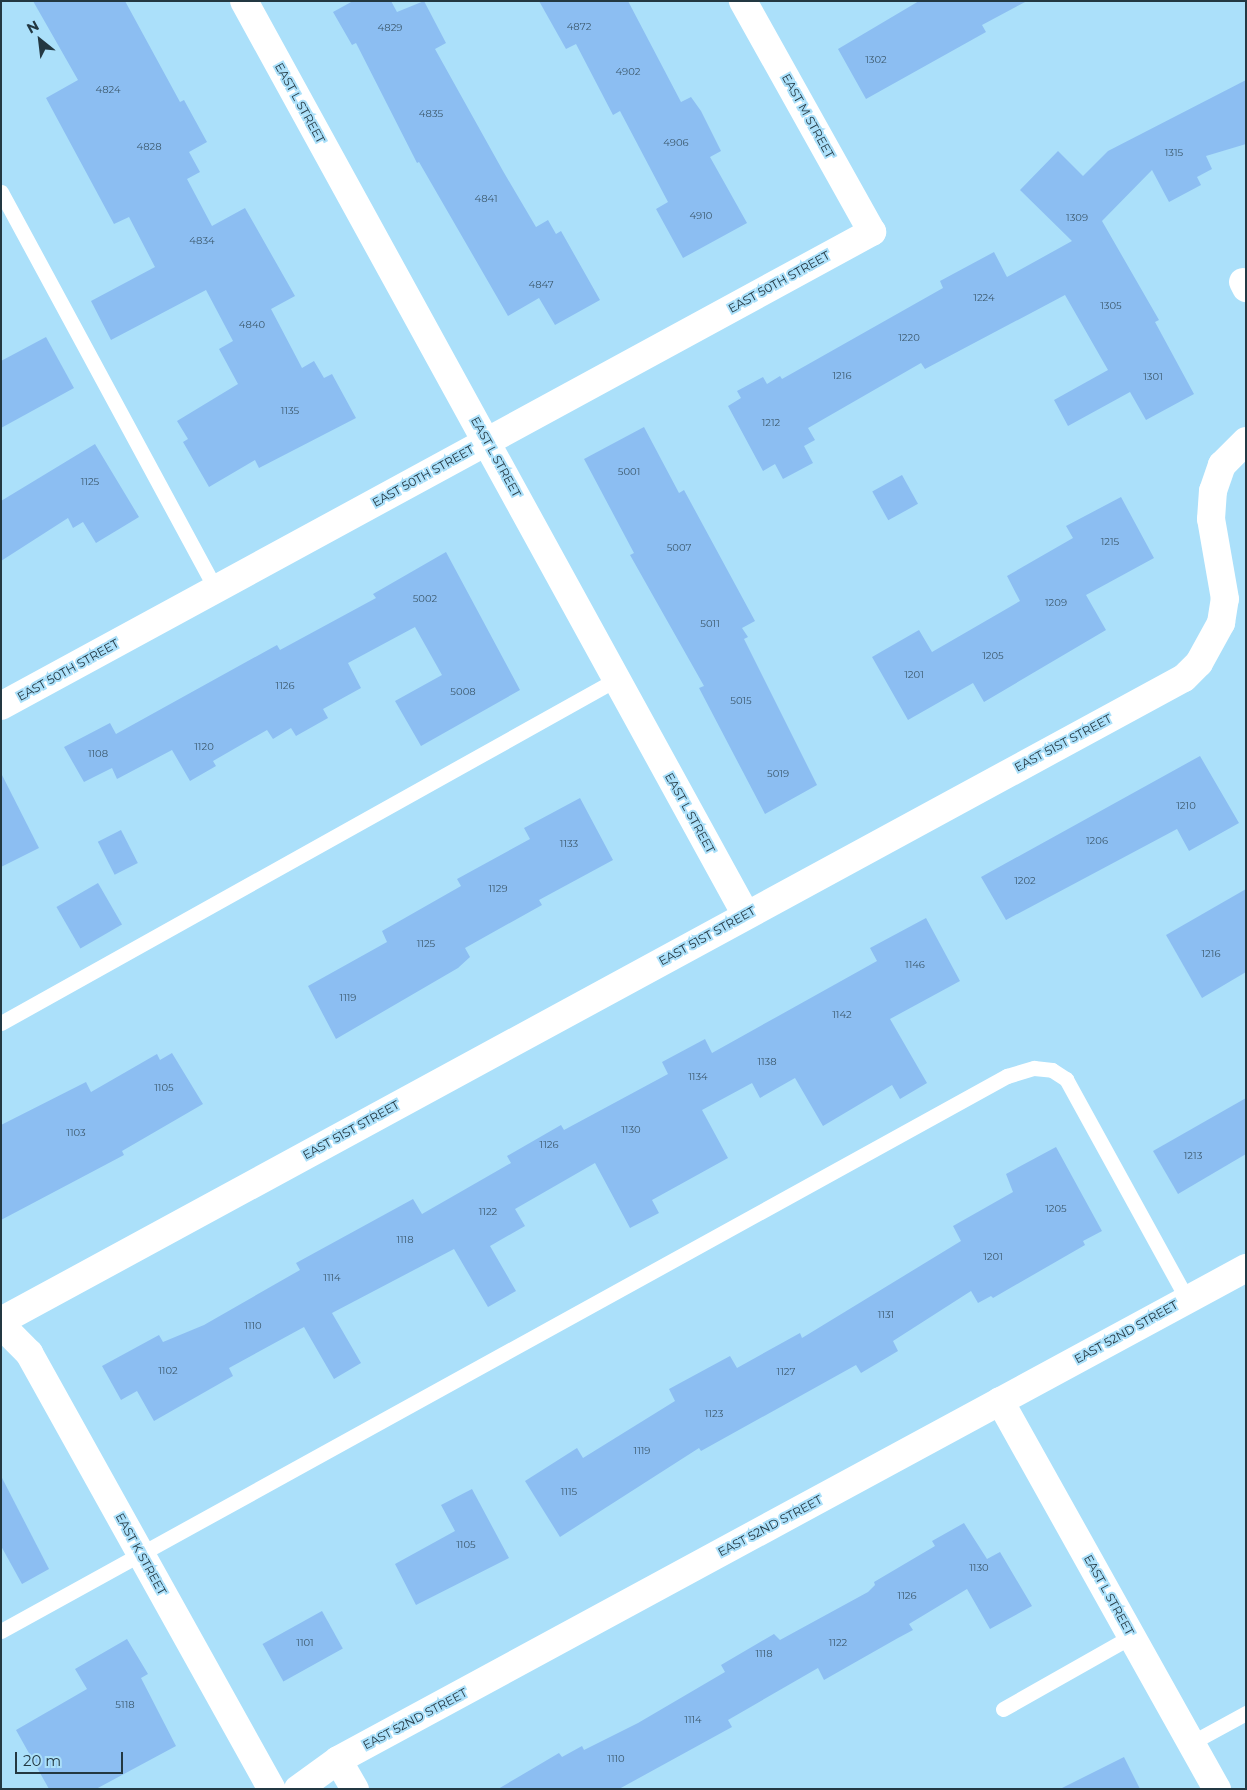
<!DOCTYPE html>
<style>
body{margin:0}
#map{position:relative;width:1247px;height:1790px;overflow:hidden;background:#abe0fa;font-family:Montserrat,sans-serif}
div>[style]{position:absolute}
.building>*{inset:0;background:#8cbef2;transform-origin:0 0}
.service>*{height:15px;margin:-7.5px;padding:0 7.5px;transform-origin:7.5px;border-radius:7.5px;background:#fff}
.minor>*{height:28px;margin:-14px;padding:0 14px;transform-origin:14px;border-radius:14px;background:#fff}
span{translate:-50% -50%;white-space:nowrap;text-align:center;line-height:1.15;-webkit-text-stroke:4px #abe0fa;paint-order:stroke}
.number-label{font-size:10px;color:#3d5a6e}
.number-label span{-webkit-text-stroke-width:0}
.street-label{font-size:12px;color:#233842}
.frame{position:absolute;inset:0;border:2px solid #233842;pointer-events:none}
.north{position:absolute;left:15px;top:15px;width:50px;height:50px;-webkit-text-stroke:4px #abe0fa;paint-order:stroke;rotate:331deg;font-size:14px;font-weight:700;line-height:20px;text-align:center;color:#233842}
.north::after{content:'';display:block;margin:auto;width:18px;height:22px;background:#233842;clip-path:polygon(50% 0,100% 100%,50% 72%,0 100%)}
.scale{position:absolute;left:15px;top:1752px;width:108px;height:22px;box-sizing:border-box;border:2px solid #233842;border-top:0;padding-left:6px;font-size:15px;line-height:18px;white-space:nowrap;color:#233842;-webkit-text-stroke:4px #abe0fa;paint-order:stroke}
</style>
<div id="map">
<div class="building">
<div style="clip-path:polygon(33px 1px,125px 1px,180px 102px,184px 100px,207px 142px,189px 152px,200px 172px,187px 179px,212px 226px,245px 208px,295px 296px,271px 309px,302px 368px,314px 361px,324px 378px,332px 374px,356px 418px,259px 468px,255px 460px,209px 487px,183px 442px,188px 439px,177px 421px,238px 384px,219px 349px,233px 341px,206px 290px,111px 340px,91px 301px,155px 267px,129px 217px,114px 224px,46px 98px,78px 80px)"></div>
<div style="clip-path:polygon(353px 1px,391px 1px,397px 12px,424px 1px,446px 43px,435px 49px,503px 171px,536px 227px,548px 220px,556px 234px,561px 231px,600px 300px,555px 325px,539px 298px,508px 316px,419px 162px,417px 163px,356px 43px,352px 45px,333px 12px)"></div>
<div style="clip-path:polygon(539px 1px,628px 1px,681px 102px,691px 97px,701px 111px,721px 151px,710px 157px,747px 223px,683px 258px,656px 209px,668px 202px,620px 111px,613px 115px,576px 44px,566px 49px)"></div>
<div style="clip-path:polygon(919px 1px,1027px 1px,982px 25px,986px 32px,866px 99px,838px 49px)"></div>
<div style="clip-path:polygon(1246px 80px,1246px 144px,1206px 156px,1212px 169px,1197px 177px,1201px 185px,1169px 202px,1152px 170px,1102px 221px,1159px 320px,1155px 322px,1194px 394px,1146px 420px,1130px 392px,1068px 426px,1054px 400px,1108px 370px,1065px 295px,925px 369px,921px 363px,808px 428px,815px 440px,804px 446px,813px 463px,783px 479px,775px 464px,763px 471px,728px 406px,741px 398px,737px 391px,763px 377px,767px 384px,780px 376px,782px 379px,943px 288px,940px 281px,994px 252px,1007px 277px,1072px 241px,1020px 190px,1058px 151px,1083px 176px,1108px 151px)"></div>
<div style="clip-path:polygon(46px 337px,74px 388px,1px 428px,1px 361px)"></div>
<div style="clip-path:polygon(644px 427px,679px 493px,684px 490px,755px 621px,742px 628px,748px 637px,744px 639px,817px 785px,765px 814px,699px 688px,704px 686px,630px 555px,634px 553px,584px 459px)"></div>
<div style="clip-path:polygon(95px 444px,139px 517px,96px 543px,83px 522px,73px 528px,68px 518px,1px 561px,1px 501px)"></div>
<div style="left:902px;top:475px;width:33px;height:34px;rotate:61deg"></div>
<div style="clip-path:polygon(1121px 497px,1154px 558px,1086px 595px,1106px 630px,984px 702px,973px 683px,908px 720px,872px 657px,919px 630px,932px 652px,1020px 601px,1007px 576px,1073px 538px,1066px 526px)"></div>
<div style="clip-path:polygon(446px 552px,520px 690px,421px 746px,395px 701px,442px 675px,415px 627px,348px 663px,361px 688px,323px 709px,328px 718px,296px 736px,291px 728px,273px 739px,267px 730px,213px 761px,216px 766px,190px 781px,172px 750px,117px 779px,112px 768px,84px 782px,64px 747px,110px 723px,116px 734px,277px 645px,280px 650px,376px 598px,373px 594px)"></div>
<div style="clip-path:polygon(1200px 756px,1239px 823px,1189px 851px,1177px 829px,1006px 920px,981px 877px)"></div>
<div style="clip-path:polygon(1px 773px,39px 848px,1px 867px)"></div>
<div style="clip-path:polygon(580px 798px,613px 860px,539px 900px,542px 905px,465px 948px,470px 957px,458px 968px,336px 1039px,308px 986px,387px 942px,382px 931px,461px 886px,457px 879px,530px 839px,524px 828px)"></div>
<div style="left:121px;top:830px;width:37px;height:26px;rotate:63deg"></div>
<div style="left:98px;top:883px;width:48px;height:48px;rotate:60deg"></div>
<div style="clip-path:polygon(1246px 889px,1246px 972px,1202px 998px,1166px 935px)"></div>
<div style="clip-path:polygon(926px 918px,960px 981px,890px 1019px,927px 1083px,900px 1099px,892px 1085px,823px 1126px,795px 1078px,760px 1098px,752px 1083px,702px 1110px,728px 1158px,652px 1200px,659px 1213px,630px 1228px,595px 1163px,515px 1209px,525px 1226px,490px 1246px,516px 1291px,488px 1307px,454px 1249px,332px 1313px,361px 1363px,334px 1379px,304px 1327px,229px 1368px,233px 1376px,154px 1421px,137px 1391px,121px 1400px,102px 1366px,159px 1335px,163px 1342px,204px 1325px,300px 1270px,296px 1263px,413px 1199px,422px 1214px,511px 1163px,507px 1156px,561px 1125px,564px 1130px,668px 1074px,662px 1062px,705px 1039px,712px 1053px,877px 961px,870px 948px)"></div>
<div style="clip-path:polygon(172px 1053px,203px 1104px,122px 1151px,124px 1155px,1px 1220px,1px 1125px,86px 1082px,91px 1092px,157px 1054px,160px 1060px)"></div>
<div style="clip-path:polygon(1246px 1098px,1246px 1154px,1178px 1194px,1153px 1151px)"></div>
<div style="clip-path:polygon(1056px 1147px,1102px 1231px,1083px 1241px,1085px 1245px,993px 1298px,991px 1296px,978px 1303px,971px 1291px,893px 1341px,898px 1351px,861px 1373px,856px 1365px,701px 1451px,699px 1448px,560px 1537px,525px 1481px,577px 1448px,583px 1458px,675px 1401px,669px 1389px,730px 1356px,737px 1368px,800px 1333px,802px 1338px,961px 1241px,953px 1226px,1013px 1192px,1006px 1174px)"></div>
<div style="clip-path:polygon(1px 1476px,49px 1569px,22px 1584px,1px 1546px)"></div>
<div style="clip-path:polygon(472px 1489px,509px 1558px,416px 1605px,395px 1564px,455px 1531px,441px 1505px)"></div>
<div style="clip-path:polygon(964px 1523px,987px 1559px,1000px 1552px,1032px 1606px,990px 1629px,967px 1589px,909px 1624px,913px 1630px,898px 1638px,824px 1680px,818px 1668px,728px 1720px,732px 1727px,619px 1789px,498px 1789px,559px 1753px,562px 1757px,582px 1746px,584px 1750px,638px 1723px,725px 1672px,721px 1665px,774px 1634px,780px 1640px,868px 1592px,875px 1585px,874px 1582px,935px 1546px,932px 1541px)"></div>
<div style="left:322px;top:1611px;width:43px;height:68px;rotate:61deg"></div>
<div style="clip-path:polygon(127px 1639px,148px 1674px,141px 1678px,176px 1746px,96px 1789px,49px 1789px,16px 1730px,87px 1689px,75px 1669px)"></div>
<div style="clip-path:polygon(1124px 1757px,1140px 1789px,1060px 1789px)"></div>
</div>
<div class="service">
<div style="left:1px;top:192px;width:451px;rotate:61.6deg"></div>
<div style="left:1px;top:1023px;width:706px;rotate:-29.18deg"></div>
<div style="left:1px;top:1631px;width:1149px;rotate:-28.89deg"></div>
<div style="left:1007px;top:1076px;width:28px;rotate:-17deg"></div>
<div style="left:1034px;top:1068px;width:18px;rotate:6deg"></div>
<div style="left:1052px;top:1070px;width:17px;rotate:33deg"></div>
<div style="left:1066px;top:1079px;width:251px;rotate:61.2deg"></div>
<div style="left:1003px;top:1709px;width:148px;rotate:-29.5deg"></div>
<div style="left:1191px;top:1743px;width:63px;rotate:-28.6deg"></div>
</div>
<div class="minor">
<div style="left:244px;top:1px;width:1043px;rotate:61.22deg"></div>
<div style="left:1243px;top:282px;width:7px;rotate:63deg"></div>
<div style="left:1px;top:706px;width:992px;rotate:-28.56deg"></div>
<div style="left:872px;top:232px;width:265px;rotate:-119.2deg"></div>
<div style="left:1px;top:1321px;width:1346px;rotate:-28.53deg"></div>
<div style="left:1184px;top:678px;width:21px;rotate:-45deg"></div>
<div style="left:1199px;top:663px;width:46px;rotate:-61.2deg"></div>
<div style="left:1221px;top:623px;width:24px;rotate:-81deg"></div>
<div style="left:1225px;top:599px;width:81px;rotate:-99.9deg"></div>
<div style="left:1211px;top:519px;width:28px;rotate:-86deg"></div>
<div style="left:1213px;top:491px;width:28px;rotate:-71deg"></div>
<div style="left:1222px;top:465px;width:34px;rotate:-45deg"></div>
<div style="left:1px;top:1325px;width:40px;rotate:45deg"></div>
<div style="left:29px;top:1353px;width:499px;rotate:60.9deg"></div>
<div style="left:1000px;top:1401px;width:445px;rotate:60.8deg"></div>
<div style="left:338px;top:1760px;width:34px;rotate:60deg"></div>
<div style="left:298px;top:1789px;width:49px;rotate:-35.9deg"></div>
<div style="left:338px;top:1760px;width:1033px;rotate:-28.45deg"></div>
</div>
<div class="number-label">
<span style="left:579px;top:27px">4872</span>
<span style="left:390px;top:28px">4829</span>
<span style="left:876px;top:60px">1302</span>
<span style="left:628px;top:72px">4902</span>
<span style="left:108px;top:90px">4824</span>
<span style="left:431px;top:114px">4835</span>
<span style="left:676px;top:143px">4906</span>
<span style="left:149px;top:147px">4828</span>
<span style="left:1174px;top:153px">1315</span>
<span style="left:486px;top:199px">4841</span>
<span style="left:701px;top:216px">4910</span>
<span style="left:1077px;top:218px">1309</span>
<span style="left:202px;top:241px">4834</span>
<span style="left:541px;top:285px">4847</span>
<span style="left:984px;top:298px">1224</span>
<span style="left:1111px;top:306px">1305</span>
<span style="left:252px;top:325px">4840</span>
<span style="left:909px;top:338px">1220</span>
<span style="left:842px;top:376px">1216</span>
<span style="left:1153px;top:377px">1301</span>
<span style="left:290px;top:411px">1135</span>
<span style="left:771px;top:423px">1212</span>
<span style="left:629px;top:472px">5001</span>
<span style="left:90px;top:482px">1125</span>
<span style="left:1110px;top:542px">1215</span>
<span style="left:679px;top:548px">5007</span>
<span style="left:425px;top:599px">5002</span>
<span style="left:1056px;top:603px">1209</span>
<span style="left:710px;top:624px">5011</span>
<span style="left:993px;top:656px">1205</span>
<span style="left:914px;top:675px">1201</span>
<span style="left:285px;top:686px">1126</span>
<span style="left:463px;top:692px">5008</span>
<span style="left:741px;top:701px">5015</span>
<span style="left:204px;top:747px">1120</span>
<span style="left:98px;top:754px">1108</span>
<span style="left:778px;top:774px">5019</span>
<span style="left:1186px;top:806px">1210</span>
<span style="left:1097px;top:841px">1206</span>
<span style="left:569px;top:844px">1133</span>
<span style="left:1025px;top:881px">1202</span>
<span style="left:498px;top:889px">1129</span>
<span style="left:426px;top:944px">1125</span>
<span style="left:1211px;top:954px">1216</span>
<span style="left:915px;top:965px">1146</span>
<span style="left:348px;top:998px">1119</span>
<span style="left:842px;top:1015px">1142</span>
<span style="left:767px;top:1062px">1138</span>
<span style="left:698px;top:1077px">1134</span>
<span style="left:164px;top:1088px">1105</span>
<span style="left:631px;top:1130px">1130</span>
<span style="left:76px;top:1133px">1103</span>
<span style="left:549px;top:1145px">1126</span>
<span style="left:1193px;top:1156px">1213</span>
<span style="left:1056px;top:1209px">1205</span>
<span style="left:488px;top:1212px">1122</span>
<span style="left:405px;top:1240px">1118</span>
<span style="left:993px;top:1257px">1201</span>
<span style="left:332px;top:1278px">1114</span>
<span style="left:886px;top:1315px">1131</span>
<span style="left:253px;top:1326px">1110</span>
<span style="left:168px;top:1371px">1102</span>
<span style="left:786px;top:1372px">1127</span>
<span style="left:714px;top:1414px">1123</span>
<span style="left:642px;top:1451px">1119</span>
<span style="left:569px;top:1492px">1115</span>
<span style="left:466px;top:1545px">1105</span>
<span style="left:979px;top:1568px">1130</span>
<span style="left:907px;top:1596px">1126</span>
<span style="left:305px;top:1643px">1101</span>
<span style="left:838px;top:1643px">1122</span>
<span style="left:764px;top:1654px">1118</span>
<span style="left:125px;top:1705px">5118</span>
<span style="left:693px;top:1720px">1114</span>
<span style="left:616px;top:1759px">1110</span>
</div>
<div class="street-label">
<span style="left:300px;top:103px;rotate:61deg">EAST L STREET</span>
<span style="left:808px;top:116px;rotate:61deg">EAST M STREET</span>
<span style="left:779px;top:282px;rotate:-29deg">EAST 50TH STREET</span>
<span style="left:496px;top:457px;rotate:61deg">EAST L STREET</span>
<span style="left:423px;top:476px;rotate:-29deg">EAST 50TH STREET</span>
<span style="left:68px;top:670px;rotate:-29deg">EAST 50TH STREET</span>
<span style="left:1063px;top:743px;rotate:-28deg">EAST 51ST STREET</span>
<span style="left:690px;top:813px;rotate:61deg">EAST L STREET</span>
<span style="left:707px;top:936px;rotate:-29deg">EAST 51ST STREET</span>
<span style="left:351px;top:1130px;rotate:-29deg">EAST 51ST STREET</span>
<span style="left:1126px;top:1332px;rotate:-29deg">EAST 52ND STREET</span>
<span style="left:770px;top:1526px;rotate:-28deg">EAST 52ND STREET</span>
<span style="left:141px;top:1554px;rotate:61deg">EAST K STREET</span>
<span style="left:1109px;top:1595px;rotate:61deg">EAST L STREET</span>
<span style="left:415px;top:1719px;rotate:-28deg">EAST 52ND STREET</span>
</div>
<div class="frame"></div>
<div class="north">N</div>
<div class="scale">20 m</div>
</div>
